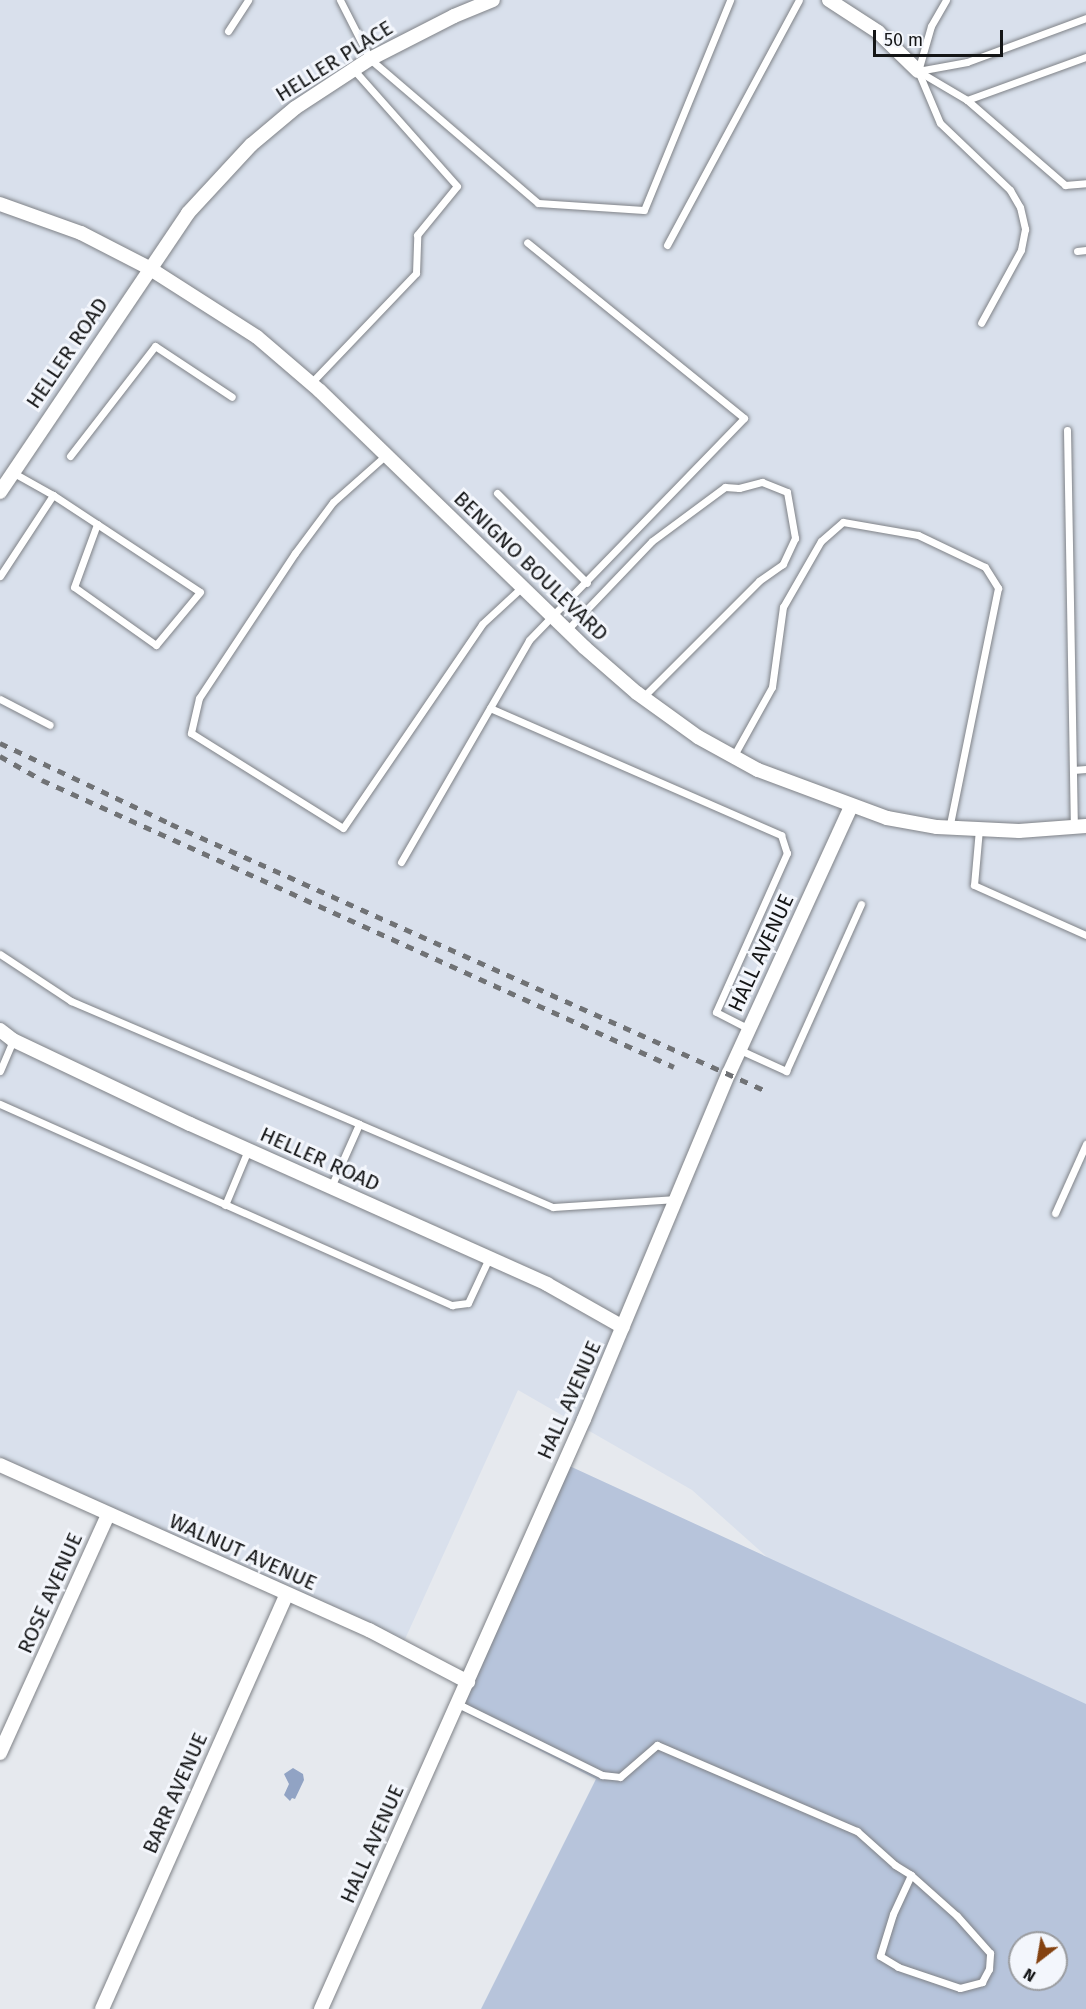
<!DOCTYPE html>
<style>
body{margin:0}
#map{position:relative;width:1086px;height:2009px;overflow:hidden;background:#e6e9ee;font-family:"Fira Sans",sans-serif}
div>[style]{position:absolute}
.built>*{inset:0;background:#d9e0ec}
.green>*{inset:0;background:#b7c4db}
.water>*{inset:0;background:#91a3c4}
.roads{filter:drop-shadow(0 0 2px #7f8287) drop-shadow(0 0 2px #7f8287)}
.lane>*{height:7px;margin:-3.5px;padding:0 3.5px;transform-origin:3.5px;border-radius:3.5px;background:#fff}
.street>*{height:14px;margin:-7px;padding:0 7px;transform-origin:7px;border-radius:7px;background:#fff}
.rail>*{height:4.5px;margin-top:-2.25px;transform-origin:0;background:repeating-linear-gradient(90deg,#707275 0 8px,transparent 0 16px)}
span{translate:-50% -50%;white-space:nowrap;text-align:center;line-height:1.15;-webkit-text-stroke:6px #f3f6fc;paint-order:stroke}
.street-label{font-size:21px;color:#141516}
.north{position:absolute;left:1008px;top:1931px;width:60px;height:60px;box-sizing:border-box;background:#f3f6fc;border:2px solid #9a9ca0;border-radius:50%;rotate:211deg;font-size:16px;font-weight:700;line-height:24px;text-align:center;color:#141516}
.north::after{content:'';display:block;margin:auto;width:21px;height:27px;background:#844211;clip-path:polygon(50% 0,100% 100%,50% 72%,0 100%)}
.scale{position:absolute;left:873px;top:30px;width:130px;height:27px;box-sizing:border-box;border:3px solid #141516;border-top:0;padding-left:8px;font-size:18px;line-height:21px;white-space:nowrap;color:#141516;-webkit-text-stroke:4px #f3f6fc;paint-order:stroke}
</style>
<div id="map">
<div class="built">
<div style="clip-path:polygon(0 0,1086px 0,1086px 1721px,823px 1607px,692px 1490px,518px 1390px,401px 1648px,0 1465px)"></div>
</div>
<div class="green">
<div style="clip-path:polygon(evenodd,563px 1463px,1086px 1704px,1086px 2009px,481px 2009px,596px 1779px,458px 1709px,563px 1463px,1020px 1943px,1056px 1943px,1056px 1979px,1020px 1979px,1020px 1943px)"></div>
</div>
<div class="water">
<div style="clip-path:polygon(293px 1768px,303px 1774px,304px 1780px,295px 1799px,292px 1798px,290px 1801px,284px 1795px,289px 1784px,284px 1774px)"></div>
</div>
<div class="roads">
<div class="lane">
<div style="left:340px;top:0;width:66px;rotate:63deg"></div>
<div style="left:370px;top:59px;width:221px;rotate:40.6deg"></div>
<div style="left:538px;top:203px;width:106px;rotate:3.8deg"></div>
<div style="left:644px;top:210px;width:227px;rotate:-67.7deg"></div>
<div style="left:946px;top:0;width:30px;rotate:120deg"></div>
<div style="left:931px;top:26px;width:47px;rotate:106.1deg"></div>
<div style="left:918px;top:71px;width:56px;rotate:67.1deg"></div>
<div style="left:940px;top:123px;width:97px;rotate:43.7deg"></div>
<div style="left:1010px;top:190px;width:20px;rotate:60deg"></div>
<div style="left:1020px;top:207px;width:23px;rotate:77deg"></div>
<div style="left:1025px;top:229px;width:21px;rotate:101deg"></div>
<div style="left:1021px;top:250px;width:83px;rotate:118.7deg"></div>
<div style="left:228px;top:31px;width:37px;rotate:-57deg"></div>
<div style="left:918px;top:71px;width:57px;rotate:30.6deg"></div>
<div style="left:967px;top:100px;width:130px;rotate:40.9deg"></div>
<div style="left:1065px;top:185px;width:21px;rotate:-5deg"></div>
<div style="left:918px;top:71px;width:50px;rotate:-10.4deg"></div>
<div style="left:967px;top:62px;width:127px;rotate:-20.3deg"></div>
<div style="left:967px;top:100px;width:127px;rotate:-19.9deg"></div>
<div style="left:667px;top:245px;width:278px;rotate:-61.7deg"></div>
<div style="left:1077px;top:251px;width:9px;rotate:-6deg"></div>
<div style="left:311px;top:383px;width:152px;rotate:-46.3deg"></div>
<div style="left:416px;top:273px;width:38px;rotate:-88deg"></div>
<div style="left:417px;top:235px;width:63px;rotate:-50.8deg"></div>
<div style="left:457px;top:186px;width:155px;rotate:-131.6deg"></div>
<div style="left:1067px;top:430px;width:397px;rotate:89deg"></div>
<div style="left:386px;top:455px;width:71px;rotate:138.4deg"></div>
<div style="left:333px;top:502px;width:64px;rotate:126.7deg"></div>
<div style="left:295px;top:553px;width:174px;rotate:123.5deg"></div>
<div style="left:199px;top:698px;width:36px;rotate:103deg"></div>
<div style="left:191px;top:733px;width:179px;rotate:32deg"></div>
<div style="left:343px;top:828px;width:247px;rotate:-55.7deg"></div>
<div style="left:482px;top:624px;width:54px;rotate:-42.8deg"></div>
<div style="left:70px;top:456px;width:139px;rotate:-52.3deg"></div>
<div style="left:155px;top:346px;width:92px;rotate:33.5deg"></div>
<div style="left:12px;top:472px;width:47px;rotate:29.3deg"></div>
<div style="left:497px;top:493px;width:127px;rotate:45deg"></div>
<div style="left:0;top:576px;width:97px;rotate:-56.8deg"></div>
<div style="left:53px;top:495px;width:53px;rotate:33.4deg"></div>
<div style="left:97px;top:524px;width:123px;rotate:33.4deg"></div>
<div style="left:200px;top:592px;width:69px;rotate:129.7deg"></div>
<div style="left:156px;top:645px;width:100px;rotate:-144.7deg"></div>
<div style="left:74px;top:587px;width:67px;rotate:-69.9deg"></div>
<div style="left:566px;top:631px;width:124px;rotate:-46.3deg"></div>
<div style="left:652px;top:541px;width:91px;rotate:-36.5deg"></div>
<div style="left:725px;top:487px;width:14px;rotate:4deg"></div>
<div style="left:739px;top:488px;width:24px;rotate:-15deg"></div>
<div style="left:762px;top:482px;width:27px;rotate:22deg"></div>
<div style="left:787px;top:492px;width:47px;rotate:80.1deg"></div>
<div style="left:795px;top:538px;width:29px;rotate:115deg"></div>
<div style="left:783px;top:564px;width:29px;rotate:145deg"></div>
<div style="left:759px;top:581px;width:164px;rotate:135deg"></div>
<div style="left:0;top:699px;width:56px;rotate:27.5deg"></div>
<div style="left:490px;top:708px;width:318px;rotate:23.6deg"></div>
<div style="left:781px;top:835px;width:19px;rotate:72deg"></div>
<div style="left:787px;top:853px;width:174px;rotate:114.1deg"></div>
<div style="left:716px;top:1012px;width:37px;rotate:27deg"></div>
<div style="left:733px;top:757px;width:80px;rotate:-60.9deg"></div>
<div style="left:772px;top:687px;width:81px;rotate:-82.2deg"></div>
<div style="left:783px;top:607px;width:76px;rotate:-60.1deg"></div>
<div style="left:821px;top:541px;width:29px;rotate:-41deg"></div>
<div style="left:843px;top:522px;width:76px;rotate:9.8deg"></div>
<div style="left:918px;top:535px;width:74px;rotate:25.5deg"></div>
<div style="left:985px;top:567px;width:25px;rotate:58deg"></div>
<div style="left:998px;top:588px;width:245px;rotate:101.5deg"></div>
<div style="left:1073px;top:770px;width:13px;rotate:-4deg"></div>
<div style="left:979px;top:829px;width:56px;rotate:95.1deg"></div>
<div style="left:974px;top:885px;width:123px;rotate:24.1deg"></div>
<div style="left:401px;top:862px;width:256px;rotate:-60deg"></div>
<div style="left:529px;top:640px;width:309px;rotate:-45.9deg"></div>
<div style="left:744px;top:418px;width:279px;rotate:-141deg"></div>
<div style="left:0;top:954px;width:85px;rotate:33.5deg"></div>
<div style="left:71px;top:1001px;width:313px;rotate:23.1deg"></div>
<div style="left:740px;top:1050px;width:51px;rotate:24.5deg"></div>
<div style="left:786px;top:1071px;width:183px;rotate:-65.8deg"></div>
<div style="left:0;top:1071px;width:34px;rotate:-67deg"></div>
<div style="left:0;top:1104px;width:495px;rotate:24deg"></div>
<div style="left:452px;top:1305px;width:16px;rotate:-7deg"></div>
<div style="left:468px;top:1303px;width:50px;rotate:-65deg"></div>
<div style="left:331px;top:1187px;width:69px;rotate:-66deg"></div>
<div style="left:359px;top:1124px;width:211px;rotate:23.2deg"></div>
<div style="left:553px;top:1207px;width:124px;rotate:-3.7deg"></div>
<div style="left:225px;top:1205px;width:60px;rotate:-67.3deg"></div>
<div style="left:1055px;top:1213px;width:76px;rotate:-65.8deg"></div>
<div style="left:458px;top:1704px;width:161px;rotate:26.2deg"></div>
<div style="left:602px;top:1775px;width:18px;rotate:6deg"></div>
<div style="left:620px;top:1777px;width:49px;rotate:-40.9deg"></div>
<div style="left:657px;top:1745px;width:218px;rotate:23.3deg"></div>
<div style="left:857px;top:1831px;width:51px;rotate:41.8deg"></div>
<div style="left:895px;top:1865px;width:19px;rotate:32deg"></div>
<div style="left:911px;top:1875px;width:43px;rotate:114.8deg"></div>
<div style="left:893px;top:1914px;width:44px;rotate:107.2deg"></div>
<div style="left:880px;top:1956px;width:21px;rotate:31deg"></div>
<div style="left:898px;top:1967px;width:65px;rotate:18.7deg"></div>
<div style="left:960px;top:1988px;width:23px;rotate:-15deg"></div>
<div style="left:982px;top:1982px;width:15px;rotate:-62deg"></div>
<div style="left:989px;top:1969px;width:16px;rotate:-86deg"></div>
<div style="left:990px;top:1953px;width:50px;rotate:-131.7deg"></div>
<div style="left:957px;top:1916px;width:62px;rotate:-138.3deg"></div>
</div>
<div class="street">
<div style="left:829px;top:0;width:59px;rotate:33.1deg"></div>
<div style="left:878px;top:32px;width:56px;rotate:44.3deg"></div>
<div style="left:0;top:204px;width:86px;rotate:19.7deg"></div>
<div style="left:81px;top:233px;width:76px;rotate:27.2deg"></div>
<div style="left:149px;top:268px;width:128px;rotate:32.6deg"></div>
<div style="left:257px;top:337px;width:83px;rotate:40.6deg"></div>
<div style="left:320px;top:391px;width:368px;rotate:44.1deg"></div>
<div style="left:584px;top:647px;width:70px;rotate:41deg"></div>
<div style="left:637px;top:693px;width:75px;rotate:35.8deg"></div>
<div style="left:698px;top:737px;width:68px;rotate:28.8deg"></div>
<div style="left:758px;top:770px;width:138px;rotate:20.4deg"></div>
<div style="left:887px;top:818px;width:51px;rotate:10.2deg"></div>
<div style="left:937px;top:827px;width:82px;rotate:2.8deg"></div>
<div style="left:1019px;top:831px;width:67px;rotate:-4.3deg"></div>
<div style="left:0;top:492px;width:336px;rotate:-56deg"></div>
<div style="left:188px;top:213px;width:93px;rotate:-47.2deg"></div>
<div style="left:251px;top:145px;width:57px;rotate:-40.1deg"></div>
<div style="left:295px;top:108px;width:90px;rotate:-33.2deg"></div>
<div style="left:370px;top:59px;width:94px;rotate:-27.1deg"></div>
<div style="left:454px;top:16px;width:42px;rotate:-22.3deg"></div>
<div style="left:0;top:1030px;width:16px;rotate:38deg"></div>
<div style="left:13px;top:1040px;width:196px;rotate:25.4deg"></div>
<div style="left:190px;top:1124px;width:391px;rotate:24.1deg"></div>
<div style="left:547px;top:1284px;width:87px;rotate:29.5deg"></div>
<div style="left:0;top:1465px;width:404px;rotate:24.1deg"></div>
<div style="left:369px;top:1630px;width:112px;rotate:27.7deg"></div>
<div style="left:0;top:1753px;width:261px;rotate:-65.6deg"></div>
<div style="left:102px;top:2009px;width:454px;rotate:-66deg"></div>
<div style="left:321px;top:2009px;width:646px;rotate:-65.97deg"></div>
<div style="left:584px;top:1419px;width:375px;rotate:-67.3deg"></div>
<div style="left:729px;top:1073px;width:294px;rotate:-65.4deg"></div>
</div>
</div>
<div class="rail">
<div style="left:0;top:743px;width:189px;rotate:25.3deg"></div>
<div style="left:171px;top:824px;width:650px;rotate:24.16deg"></div>
<div style="left:0;top:756px;width:48px;rotate:29.7deg"></div>
<div style="left:42px;top:780px;width:694px;rotate:24.42deg"></div>
</div>
<div class="street-label">
<span style="left:334px;top:61px;rotate:-32deg">HELLER PLACE</span>
<span style="left:67px;top:353px;rotate:-56deg">HELLER ROAD</span>
<span style="left:531px;top:566px;rotate:44deg">BENIGNO BOULEVARD</span>
<span style="left:761px;top:953px;rotate:-65deg">HALL AVENUE</span>
<span style="left:320px;top:1159px;rotate:24deg">HELLER ROAD</span>
<span style="left:569px;top:1400px;rotate:-66deg">HALL AVENUE</span>
<span style="left:243px;top:1552px;rotate:24deg">WALNUT AVENUE</span>
<span style="left:50px;top:1593px;rotate:-66deg">ROSE AVENUE</span>
<span style="left:175px;top:1793px;rotate:-66deg">BARR AVENUE</span>
<span style="left:372px;top:1844px;rotate:-66deg">HALL AVENUE</span>
</div>
<div class="north">N</div>
<div class="scale">50 m</div>
</div>
